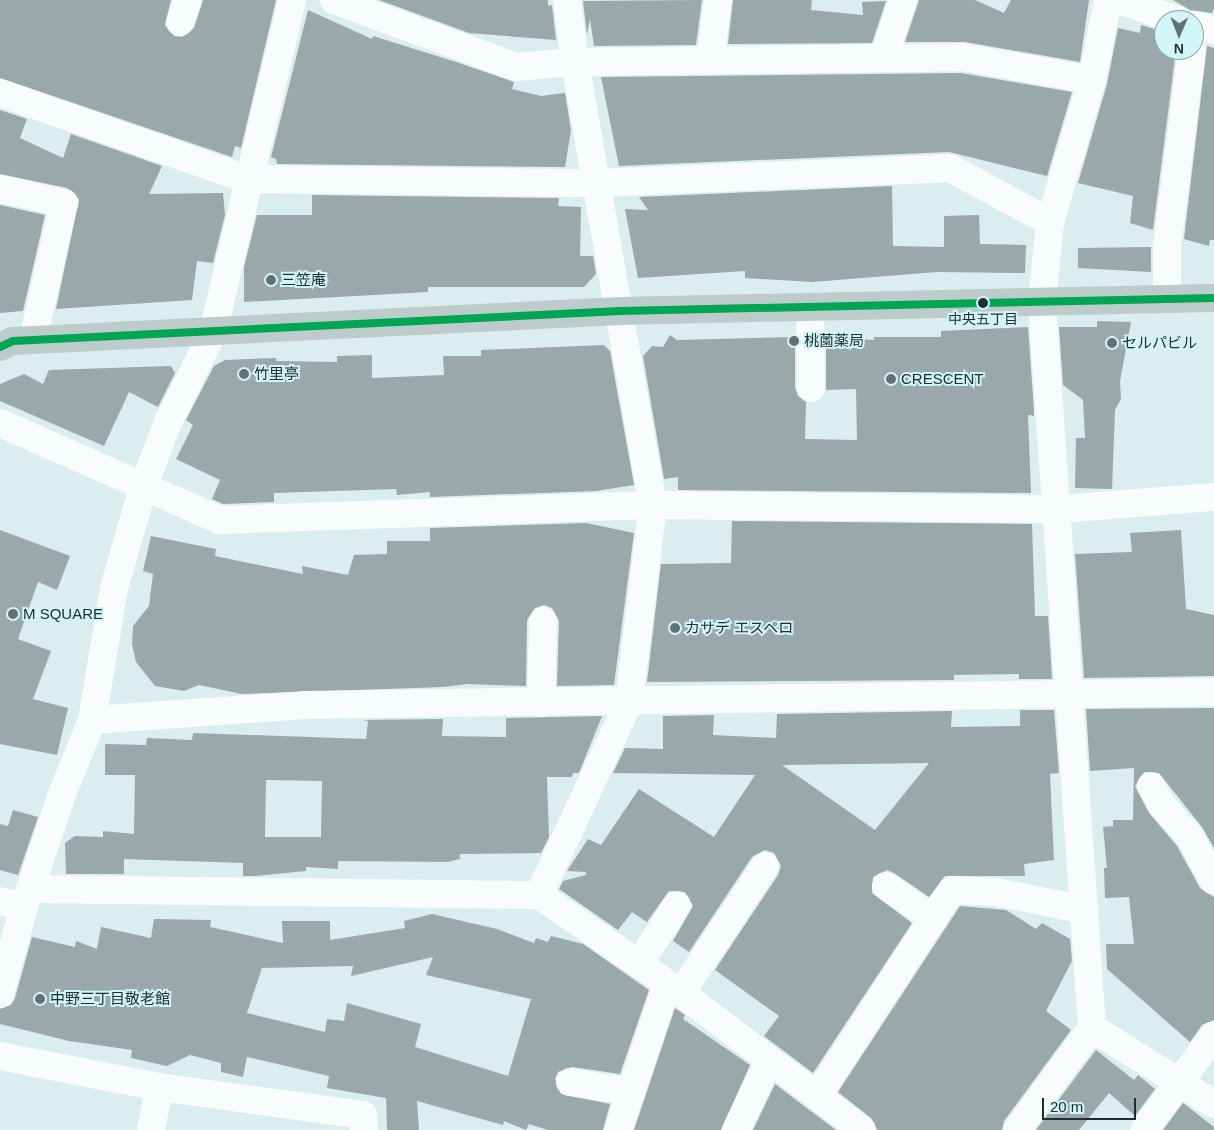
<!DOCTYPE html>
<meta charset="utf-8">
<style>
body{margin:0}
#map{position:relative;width:1214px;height:1130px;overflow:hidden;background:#daedef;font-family:Arial,"Noto Sans JP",sans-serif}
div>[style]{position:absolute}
.building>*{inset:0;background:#9aa8aa}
.minor>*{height:28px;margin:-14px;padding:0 14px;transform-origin:14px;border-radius:14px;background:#f9fcfd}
.major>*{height:28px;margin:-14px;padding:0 14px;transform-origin:14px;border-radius:14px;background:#becbcb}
.bus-1>*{height:8px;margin:-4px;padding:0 4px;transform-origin:4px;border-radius:4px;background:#00a651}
.dots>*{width:14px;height:14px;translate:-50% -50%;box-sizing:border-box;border:2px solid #d2f5f7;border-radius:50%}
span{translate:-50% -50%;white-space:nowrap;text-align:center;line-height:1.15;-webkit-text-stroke:4px #d2f5f7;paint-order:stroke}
.bus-label{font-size:14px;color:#212e2f}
.poi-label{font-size:15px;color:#212e2f}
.left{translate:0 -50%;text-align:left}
.north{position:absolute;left:1154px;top:10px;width:50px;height:50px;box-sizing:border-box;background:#d2f5f7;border:1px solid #8ba5a7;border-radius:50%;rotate:181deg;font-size:14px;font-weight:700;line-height:20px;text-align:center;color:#212e2f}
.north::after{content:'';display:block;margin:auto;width:18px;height:22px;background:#627172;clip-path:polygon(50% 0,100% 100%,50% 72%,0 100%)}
.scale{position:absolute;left:1042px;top:1098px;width:94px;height:22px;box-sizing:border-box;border:2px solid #212e2f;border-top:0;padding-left:6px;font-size:15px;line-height:18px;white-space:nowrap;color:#212e2f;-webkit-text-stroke:4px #d2f5f7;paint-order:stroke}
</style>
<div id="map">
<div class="building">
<div style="clip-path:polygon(0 0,171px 0,165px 25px,174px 36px,182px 37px,194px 28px,203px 0,276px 0,241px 148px,235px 146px,232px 157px,0 78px)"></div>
<div style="clip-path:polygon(379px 0,548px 0,548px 6px,552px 5px,556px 40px,469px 33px)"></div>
<div style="clip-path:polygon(702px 0,696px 45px,594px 46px,590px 19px,587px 35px,583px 1px)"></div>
<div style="clip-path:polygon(733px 0,812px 0,811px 10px,863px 15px,862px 2px,886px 1px,872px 43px,728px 44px)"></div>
<div style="clip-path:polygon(919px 0,975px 0,1004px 13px,1011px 0,1089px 0,1080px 62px,965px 42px,905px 42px)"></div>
<div style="clip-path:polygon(1173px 0,1214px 0,1214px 8px,1212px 13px,1190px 10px)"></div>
<div style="clip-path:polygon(308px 10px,372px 39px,373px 36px,456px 62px,514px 82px,512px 89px,541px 96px,565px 93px,571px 130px,565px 167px,277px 164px,276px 159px,271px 157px)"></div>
<div style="clip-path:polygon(1141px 25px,1164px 32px,1164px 50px,1176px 50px,1153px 230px,1130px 223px,1133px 196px,1078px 183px,1107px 84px,1118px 28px,1140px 33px)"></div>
<div style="clip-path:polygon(1207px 46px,1214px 48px,1214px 240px,1210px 240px,1209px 246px,1184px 239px)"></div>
<div style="clip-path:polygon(961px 73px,1072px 92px,1047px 176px,949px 152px,619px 166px,601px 77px)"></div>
<div style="clip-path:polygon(0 110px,27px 119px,20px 138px,63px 158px,71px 134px,162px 166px,149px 194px,223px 193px,225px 215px,213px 263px,197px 261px,192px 300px,56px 309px,79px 199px,67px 188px,0 174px)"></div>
<div style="clip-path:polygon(892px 186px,893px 246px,944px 247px,944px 216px,979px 215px,980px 244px,1026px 245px,1025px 273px,937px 272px,812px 282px,745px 278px,745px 271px,638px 278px,625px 209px,648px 210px,639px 197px)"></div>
<div style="clip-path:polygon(312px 195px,559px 198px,558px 206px,581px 207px,580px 256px,593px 256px,596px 274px,584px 287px,428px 287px,428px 292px,244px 302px,244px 267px,257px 215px,312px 215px)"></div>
<div style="clip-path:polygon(0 205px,45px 215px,23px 311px,0 313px)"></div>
<div style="clip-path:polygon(1151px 247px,1151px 272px,1078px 268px,1078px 248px)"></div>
<div style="clip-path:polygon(1097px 321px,1131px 322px,1120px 381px,1121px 399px,1115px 410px,1112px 489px,1075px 488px,1076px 438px,1085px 438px,1083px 400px,1063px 385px,1059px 327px,1097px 327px)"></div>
<div style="clip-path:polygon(1028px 327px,1034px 411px,1034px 416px,1028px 415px,1031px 493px,678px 490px,678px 477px,664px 479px,643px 356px,652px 346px,663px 347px,670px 335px,677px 340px,795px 337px,795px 388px,798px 396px,806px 402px,805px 439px,857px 440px,856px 389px,826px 390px,826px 337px,874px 340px,874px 337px,941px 337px,941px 331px)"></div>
<div style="clip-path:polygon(604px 345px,610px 351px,634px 485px,596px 491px,430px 497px,430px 492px,397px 495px,396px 489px,274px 493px,274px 502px,223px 504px,212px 499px,220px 480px,176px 459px,193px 425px,186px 420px,214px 366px,225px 360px,276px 358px,276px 361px,337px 362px,337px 356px,372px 355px,372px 378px,444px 375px,443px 356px,481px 356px,481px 350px)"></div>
<div style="clip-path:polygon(171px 366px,175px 373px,158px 407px,129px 392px,104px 446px,0 401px,0 384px,24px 374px,43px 384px,49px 370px)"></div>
<div style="clip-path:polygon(732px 521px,1032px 524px,1035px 616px,1048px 616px,1052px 679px,1019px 679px,1019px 674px,954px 675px,954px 680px,647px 682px,661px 564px,731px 563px)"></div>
<div style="clip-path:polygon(586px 523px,634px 533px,614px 685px,557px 686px,559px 621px,552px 608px,544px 605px,535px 608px,527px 620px,526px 686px,467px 684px,443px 687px,242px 694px,199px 685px,184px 691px,155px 686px,136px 662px,132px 644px,133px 626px,149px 606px,153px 574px,143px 571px,151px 536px,216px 549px,215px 556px,303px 574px,302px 566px,348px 575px,354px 555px,387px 554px,387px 541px,430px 541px,430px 528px)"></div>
<div style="clip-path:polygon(0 530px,70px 556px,57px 590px,38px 582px,18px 639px,51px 651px,33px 699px,68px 708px,57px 755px,0 744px)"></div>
<div style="clip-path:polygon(1181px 530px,1186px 609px,1214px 615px,1214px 676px,1084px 678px,1075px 554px,1132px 552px,1130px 533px)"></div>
<div style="clip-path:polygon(1214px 708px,1214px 848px,1202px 827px,1159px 773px,1144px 772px,1135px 786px,1149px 813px,1177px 846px,1200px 888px,1214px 897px,1214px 1020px,1202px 1025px,1190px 1042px,1107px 969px,1106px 944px,1134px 944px,1129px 897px,1105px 898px,1104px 868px,1107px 868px,1103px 827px,1113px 826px,1113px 820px,1133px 820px,1134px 768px,1090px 771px,1086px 709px)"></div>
<div style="clip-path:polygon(evenodd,1020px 710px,1054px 710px,1059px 773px,1050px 774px,1054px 860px,1024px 864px,1025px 876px,945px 876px,929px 897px,894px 873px,887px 870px,873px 877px,872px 893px,912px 923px,813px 1073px,764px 1036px,779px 1016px,715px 970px,778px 875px,781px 866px,774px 853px,765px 850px,752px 857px,689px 952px,673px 941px,693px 906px,685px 892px,669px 891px,647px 922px,632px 912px,618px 930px,559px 889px,563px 881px,586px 875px,586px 872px,567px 871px,588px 839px,601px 845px,639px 789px,714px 837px,755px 775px,613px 773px,625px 748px,663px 749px,663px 716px,714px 715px,713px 735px,776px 738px,777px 714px,952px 711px,951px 727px,1020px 726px,1020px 710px,929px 763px,875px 830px,782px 765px,929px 763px)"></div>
<div style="clip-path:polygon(evenodd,602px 716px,579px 773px,573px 773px,572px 777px,547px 777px,549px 837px,541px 853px,460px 854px,460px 859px,447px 862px,338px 861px,338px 869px,306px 867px,306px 871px,255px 876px,243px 876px,243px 863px,124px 859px,124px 874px,66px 874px,65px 843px,75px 836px,103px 837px,103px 831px,134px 834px,135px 775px,105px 775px,105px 744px,146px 745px,147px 738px,192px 740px,193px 733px,366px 739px,368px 721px,363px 720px,443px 719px,442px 736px,506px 737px,506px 718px,602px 716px,266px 780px,322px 781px,321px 837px,265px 837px,266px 780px)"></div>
<div style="clip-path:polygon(13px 810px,38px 817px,18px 875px,0 870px,0 824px,8px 826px)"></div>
<div style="clip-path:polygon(960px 906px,1006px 910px,1036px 929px,1042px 923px,1070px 939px,1072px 961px,1046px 1011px,1071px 1030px,1004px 1121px,1002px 1130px,877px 1130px,871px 1118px,838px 1092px)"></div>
<div style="clip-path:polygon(evenodd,432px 914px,497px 929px,534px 943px,536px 938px,548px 942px,551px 936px,583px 944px,649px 990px,620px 1074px,572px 1067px,558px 1072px,555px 1079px,561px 1094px,610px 1104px,603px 1130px,548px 1130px,529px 1124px,526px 1130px,504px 1121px,503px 1125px,417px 1101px,419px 1130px,387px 1130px,386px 1098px,327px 1088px,329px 1076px,247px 1057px,243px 1077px,221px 1072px,221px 1063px,190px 1055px,167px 1066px,131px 1058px,132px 1050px,69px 1041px,0 1024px,0 1009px,11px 1005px,15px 998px,32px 937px,75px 947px,76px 941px,97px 949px,101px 927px,151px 938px,154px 919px,211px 920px,210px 927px,283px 943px,282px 921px,330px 921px,330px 940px,405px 928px,404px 921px,432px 914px,433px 957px,426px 975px,531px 999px,508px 1076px,415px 1047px,421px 1024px,347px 1003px,344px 1021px,327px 1019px,325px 1032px,247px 1013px,262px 968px,353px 966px,351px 976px,433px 957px)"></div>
<div style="clip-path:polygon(675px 1008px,685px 1015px,683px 1019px,750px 1065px,721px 1130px,634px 1130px)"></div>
<div style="clip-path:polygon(1096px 1050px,1134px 1080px,1138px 1075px,1155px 1089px,1135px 1116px,1109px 1093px,1079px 1130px,1036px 1130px)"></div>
<div style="clip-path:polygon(775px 1084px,808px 1109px,836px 1130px,753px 1130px)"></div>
<div style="clip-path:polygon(1183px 1103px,1214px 1127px,1214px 1130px,1163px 1130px)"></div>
</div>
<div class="minor">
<div style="left:334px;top:0;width:194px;rotate:20.2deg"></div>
<div style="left:516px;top:67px;width:59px;rotate:-4.8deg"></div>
<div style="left:575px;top:62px;width:387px;rotate:-0.7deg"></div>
<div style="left:962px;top:57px;width:132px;rotate:10deg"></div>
<div style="left:1119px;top:0;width:62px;rotate:18.7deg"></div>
<div style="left:180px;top:22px;width:23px;rotate:-70deg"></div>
<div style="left:1194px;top:25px;width:21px;rotate:14deg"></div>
<div style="left:884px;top:56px;width:59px;rotate:-71.3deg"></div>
<div style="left:710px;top:61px;width:62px;rotate:-82.5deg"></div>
<div style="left:0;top:93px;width:262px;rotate:19.2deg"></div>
<div style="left:247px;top:179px;width:349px;rotate:0.7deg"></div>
<div style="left:596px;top:183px;width:354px;rotate:-2.4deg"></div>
<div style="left:950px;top:168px;width:114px;rotate:28.4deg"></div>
<div style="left:0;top:189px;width:66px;rotate:12.3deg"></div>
<div style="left:64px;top:203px;width:140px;rotate:102.8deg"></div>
<div style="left:1167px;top:297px;width:50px;rotate:-90deg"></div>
<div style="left:1167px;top:247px;width:199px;rotate:-82.8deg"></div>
<div style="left:810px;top:308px;width:80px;rotate:89.3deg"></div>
<div style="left:0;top:423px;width:240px;rotate:23.8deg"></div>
<div style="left:220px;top:520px;width:433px;rotate:-2deg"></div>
<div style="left:653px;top:505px;width:405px;rotate:0.6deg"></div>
<div style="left:1058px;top:509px;width:156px;rotate:-4.4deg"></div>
<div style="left:541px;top:703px;width:82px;rotate:-88.6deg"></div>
<div style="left:92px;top:720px;width:215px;rotate:-4deg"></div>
<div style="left:306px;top:705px;width:908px;rotate:-0.82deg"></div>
<div style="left:1151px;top:786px;width:22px;rotate:60deg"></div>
<div style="left:1162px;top:805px;width:43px;rotate:48.8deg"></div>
<div style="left:1190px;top:837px;width:50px;rotate:61.4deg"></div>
<div style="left:886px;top:886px;width:58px;rotate:34.5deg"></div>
<div style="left:30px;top:889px;width:509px;rotate:0.68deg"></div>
<div style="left:539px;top:895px;width:173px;rotate:34.6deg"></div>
<div style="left:681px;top:993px;width:227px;rotate:37.1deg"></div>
<div style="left:539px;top:895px;width:213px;rotate:-65deg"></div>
<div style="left:629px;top:702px;width:198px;rotate:-83.1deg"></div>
<div style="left:653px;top:505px;width:450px;rotate:-100deg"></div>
<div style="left:575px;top:62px;width:63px;rotate:-97.4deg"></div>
<div style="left:0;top:901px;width:25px;rotate:14deg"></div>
<div style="left:639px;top:964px;width:70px;rotate:-57.2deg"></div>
<div style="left:681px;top:993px;width:152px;rotate:-56.5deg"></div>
<div style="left:0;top:994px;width:90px;rotate:-74.6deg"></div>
<div style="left:24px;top:907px;width:119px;rotate:-71.4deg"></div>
<div style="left:62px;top:794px;width:80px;rotate:-67.9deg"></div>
<div style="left:92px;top:720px;width:134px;rotate:-80.5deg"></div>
<div style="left:114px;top:588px;width:104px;rotate:-73.8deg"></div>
<div style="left:143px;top:488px;width:71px;rotate:-69.3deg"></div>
<div style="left:168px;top:422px;width:101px;rotate:-63.4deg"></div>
<div style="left:213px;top:332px;width:341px;rotate:-76.6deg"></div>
<div style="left:1092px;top:1028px;width:144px;rotate:31.9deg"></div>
<div style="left:0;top:1056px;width:162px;rotate:11deg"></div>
<div style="left:159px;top:1087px;width:206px;rotate:7.8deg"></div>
<div style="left:363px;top:1115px;width:15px;rotate:86deg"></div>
<div style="left:570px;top:1082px;width:62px;rotate:9.3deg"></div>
<div style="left:817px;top:1096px;width:246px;rotate:-56.8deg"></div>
<div style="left:952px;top:890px;width:44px;rotate:2.6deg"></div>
<div style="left:996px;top:892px;width:91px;rotate:11.4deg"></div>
<div style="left:151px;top:1130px;width:44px;rotate:-79.5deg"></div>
<div style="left:618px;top:1130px;width:154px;rotate:-71.4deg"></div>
<div style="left:736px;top:1130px;width:76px;rotate:-64.4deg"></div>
<div style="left:1017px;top:1130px;width:127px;rotate:-53.7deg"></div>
<div style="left:1092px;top:1028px;width:727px;rotate:-93.95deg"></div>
<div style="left:1042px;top:303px;width:81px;rotate:-84.4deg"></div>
<div style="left:1050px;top:222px;width:148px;rotate:-73.5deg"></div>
<div style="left:1092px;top:80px;width:82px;rotate:-78.7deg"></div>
<div style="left:1144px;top:1130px;width:118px;rotate:-53.6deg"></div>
</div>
<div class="major">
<div style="left:0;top:347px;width:14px;rotate:-25deg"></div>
<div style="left:13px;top:341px;width:608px;rotate:-2.83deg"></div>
<div style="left:620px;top:311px;width:594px;rotate:-1.25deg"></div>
</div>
<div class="bus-1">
<div style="left:0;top:347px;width:14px;rotate:-25deg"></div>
<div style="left:13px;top:341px;width:608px;rotate:-2.83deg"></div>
<div style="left:620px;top:311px;width:594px;rotate:-1.25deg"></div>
</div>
<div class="dots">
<div style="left:271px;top:280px;background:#627172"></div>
<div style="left:983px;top:303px;background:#212e2f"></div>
<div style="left:794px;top:341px;background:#627172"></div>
<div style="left:1112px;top:343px;background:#627172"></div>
<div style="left:244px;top:374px;background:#627172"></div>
<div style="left:891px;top:379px;background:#627172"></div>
<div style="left:13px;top:614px;background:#627172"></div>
<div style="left:675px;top:628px;background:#627172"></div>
<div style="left:40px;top:999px;background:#627172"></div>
</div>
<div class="bus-label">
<span style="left:983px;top:319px">中央五丁目</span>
</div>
<div class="poi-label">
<span class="left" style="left:281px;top:280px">三笠庵</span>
<span class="left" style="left:804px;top:341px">桃薗薬局</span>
<span class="left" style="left:1122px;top:343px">セルパビル</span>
<span class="left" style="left:254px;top:374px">竹里亭</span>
<span class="left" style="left:901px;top:379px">CRESCENT</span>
<span class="left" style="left:23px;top:614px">M SQUARE</span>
<span class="left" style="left:685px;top:628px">カサデ エスペロ</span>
<span class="left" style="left:50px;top:999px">中野三丁目敬老館</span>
</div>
<div class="north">N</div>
<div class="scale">20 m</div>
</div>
